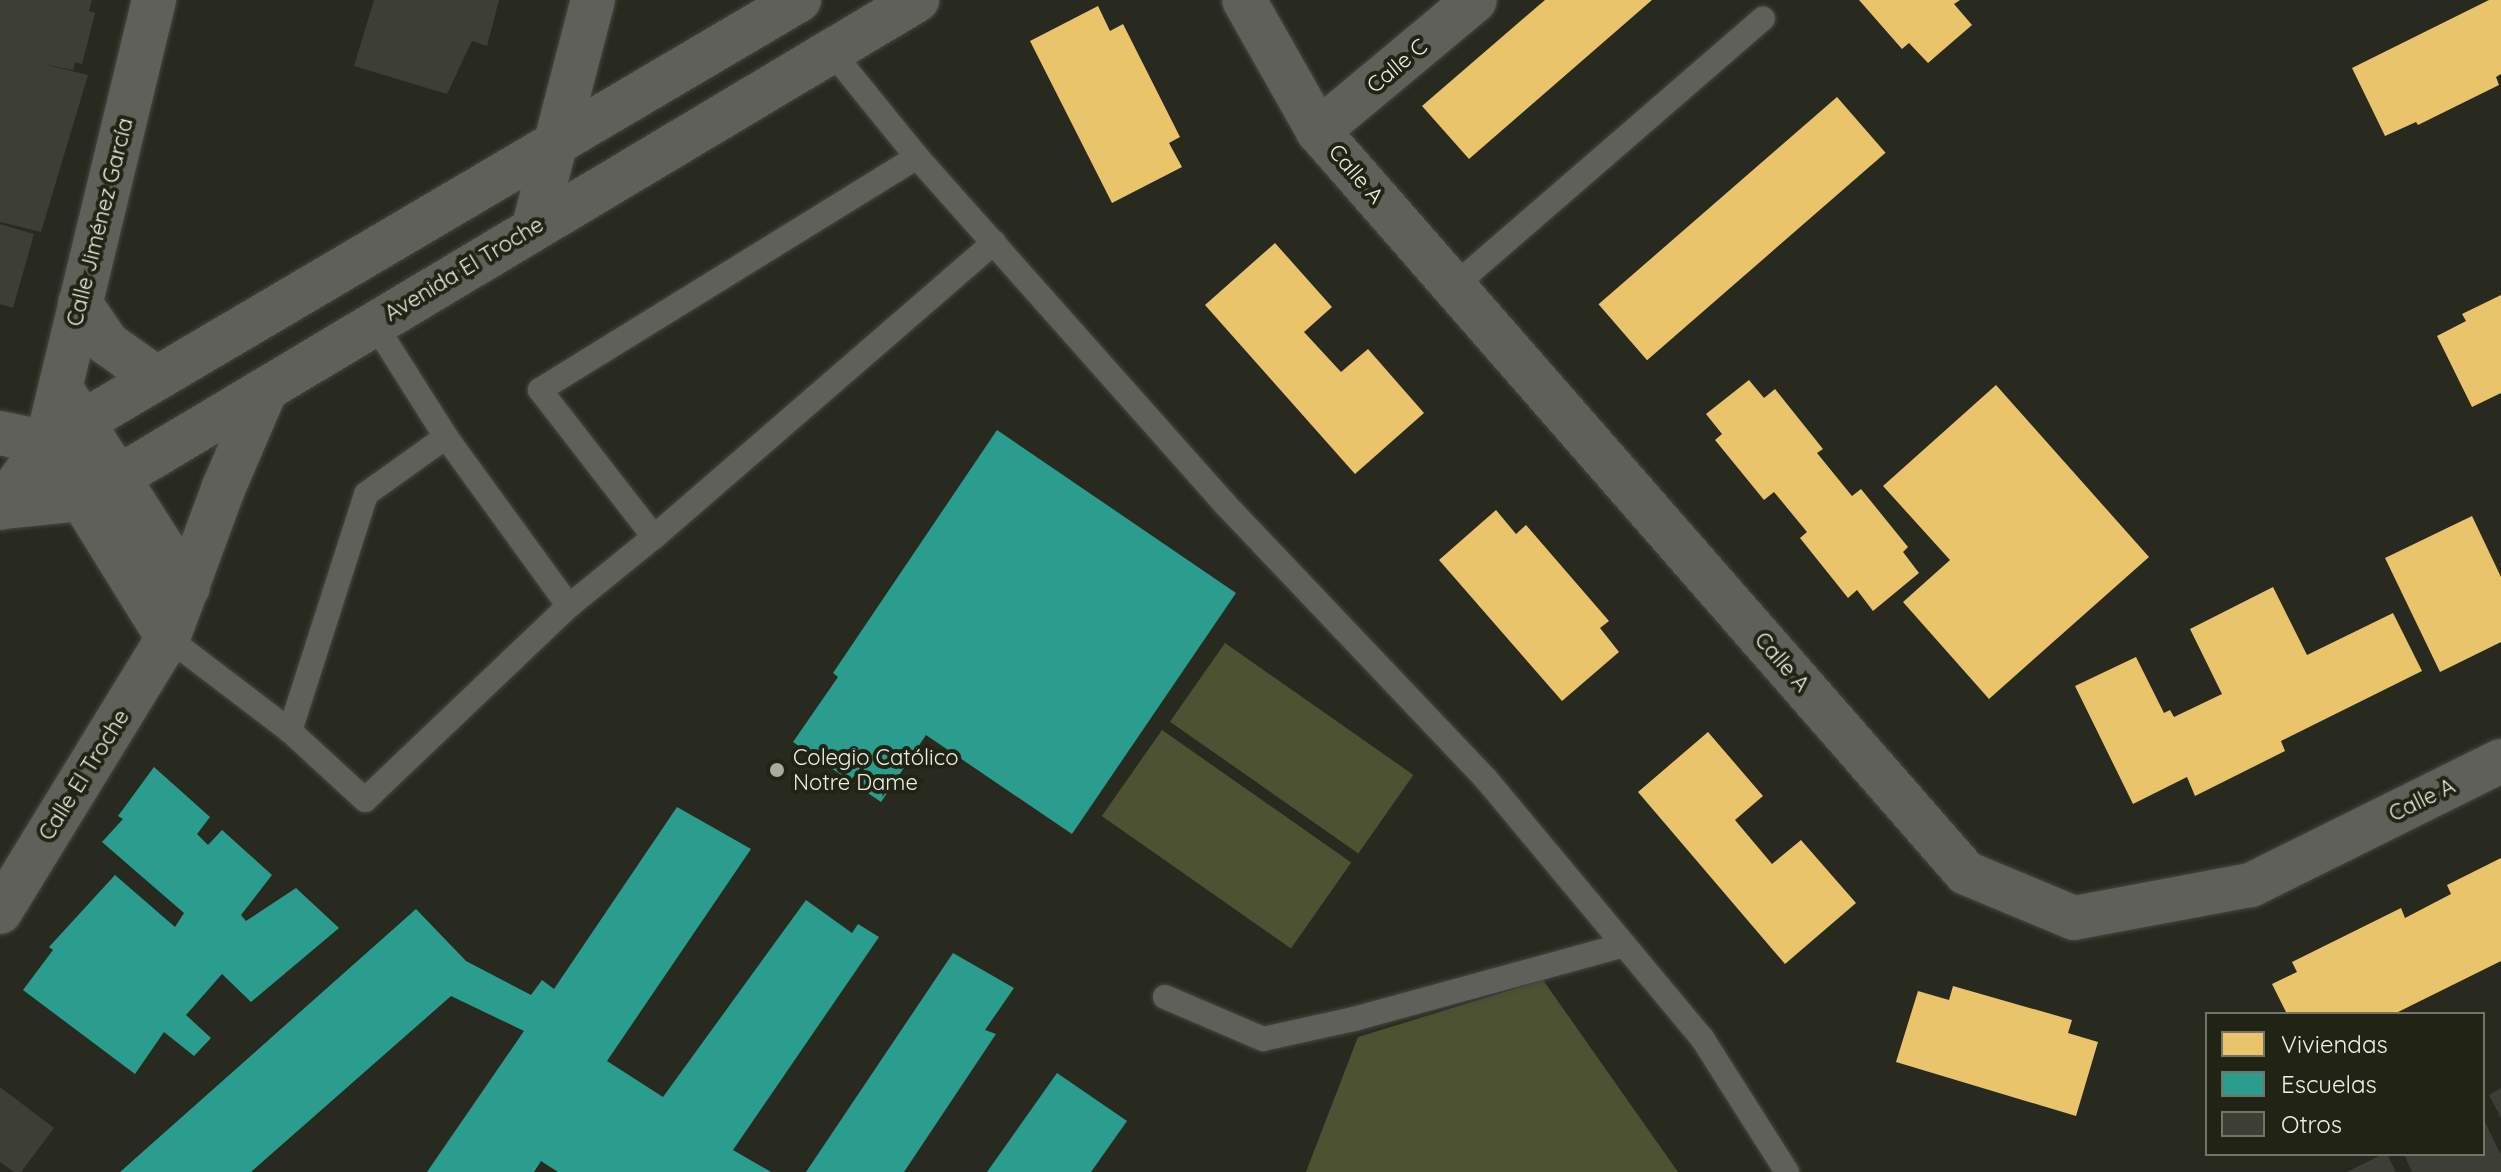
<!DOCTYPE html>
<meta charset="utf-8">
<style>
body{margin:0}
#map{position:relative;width:2501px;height:1172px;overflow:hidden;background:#282a20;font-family:Quicksand,sans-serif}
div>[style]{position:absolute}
.green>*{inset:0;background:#4c5232;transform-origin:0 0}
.homes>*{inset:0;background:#e9c46a;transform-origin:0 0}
.schools>*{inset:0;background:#2a9d8f}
.building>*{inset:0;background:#3d3f37}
.roads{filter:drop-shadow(0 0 2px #45463f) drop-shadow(0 0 2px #45463f)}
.service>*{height:24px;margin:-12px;padding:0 12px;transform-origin:12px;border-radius:12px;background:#5f6059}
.minor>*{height:44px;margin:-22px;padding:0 22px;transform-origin:22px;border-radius:22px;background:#5f6059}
.tertiary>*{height:44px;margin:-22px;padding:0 22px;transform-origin:22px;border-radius:22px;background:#5f6059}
.dots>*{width:22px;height:22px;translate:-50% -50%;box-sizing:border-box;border:4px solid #212314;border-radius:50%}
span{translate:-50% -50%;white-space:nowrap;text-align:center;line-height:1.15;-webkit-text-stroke:8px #212314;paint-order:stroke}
.street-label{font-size:22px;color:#eef0e6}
.poi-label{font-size:22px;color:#eef0e6}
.left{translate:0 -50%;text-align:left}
.legend{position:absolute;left:2205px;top:1012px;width:280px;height:144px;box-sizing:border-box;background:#212314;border:2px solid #737568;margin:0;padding:10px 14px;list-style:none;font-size:24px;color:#eef0e6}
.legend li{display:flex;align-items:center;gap:16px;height:40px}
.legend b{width:40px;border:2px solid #737568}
</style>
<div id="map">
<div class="green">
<div style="left:1225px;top:643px;width:230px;height:96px;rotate:35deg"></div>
<div style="left:1162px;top:730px;width:231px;height:105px;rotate:35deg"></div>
<div style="clip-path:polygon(1543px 980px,1678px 1172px,1306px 1172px,1358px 1037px)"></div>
</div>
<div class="homes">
<div style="clip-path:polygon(1545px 0,1652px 0,1469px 159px,1422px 106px)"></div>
<div style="clip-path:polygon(1859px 0,1960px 0,1954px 4px,1972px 25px,1928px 63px,1909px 43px,1902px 49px)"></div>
<div style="clip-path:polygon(2489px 0,2501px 0,2501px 74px,2496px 77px,2499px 85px,2418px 125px,2416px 122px,2385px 136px,2352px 68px)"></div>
<div style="clip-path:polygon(1098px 6px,1110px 31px,1123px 24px,1180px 137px,1169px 143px,1182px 167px,1112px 203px,1030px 41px)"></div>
<div style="left:1837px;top:97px;width:74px;height:316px;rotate:49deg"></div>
<div style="clip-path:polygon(1275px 243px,1332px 307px,1304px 332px,1341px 372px,1368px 349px,1424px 413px,1355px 474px,1205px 305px)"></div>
<div style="clip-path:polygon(2501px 295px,2501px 393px,2472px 407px,2437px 336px,2466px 321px,2462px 314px)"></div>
<div style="clip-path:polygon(1749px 380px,1764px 398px,1775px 389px,1823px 449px,1817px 453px,1852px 496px,1861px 489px,1908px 547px,1903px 552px,1919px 573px,1873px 611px,1857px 590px,1848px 598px,1800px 538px,1807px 532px,1774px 492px,1764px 500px,1715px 440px,1722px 434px,1706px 414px)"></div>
<div style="clip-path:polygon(1996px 385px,2149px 557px,1989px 699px,1903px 602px,1950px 560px,1883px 486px)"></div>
<div style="clip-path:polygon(1496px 510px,1516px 534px,1526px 525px,1609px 621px,1600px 628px,1619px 652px,1562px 701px,1439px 560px)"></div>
<div style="clip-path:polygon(2472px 516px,2501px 577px,2501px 642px,2440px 672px,2385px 558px)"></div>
<div style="clip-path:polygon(2273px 587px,2307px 655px,2393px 613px,2422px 671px,2281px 741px,2285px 751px,2195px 796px,2187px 777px,2133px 804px,2075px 686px,2136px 657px,2164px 713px,2170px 710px,2174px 717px,2222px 694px,2190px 629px)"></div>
<div style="clip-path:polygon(1708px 732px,1763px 796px,1735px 820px,1772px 864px,1801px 840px,1856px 903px,1785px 964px,1638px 792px)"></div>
<div style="clip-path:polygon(2501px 858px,2501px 961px,2394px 1014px,2287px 1014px,2272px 984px,2297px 972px,2292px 962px,2401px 908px,2405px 918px,2451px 894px,2447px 885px)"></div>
<div style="clip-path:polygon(1953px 986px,2072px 1020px,2068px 1033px,2098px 1042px,2076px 1116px,1896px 1062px,1918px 991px,1949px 1000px)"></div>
</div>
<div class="schools">
<div style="clip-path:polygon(997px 430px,1236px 593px,1072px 834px,926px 735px,881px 802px,793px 742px,838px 677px,833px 673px)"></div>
<div style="clip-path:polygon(154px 767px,210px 817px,197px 834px,208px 845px,222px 830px,272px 875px,241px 915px,246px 921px,296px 888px,339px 928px,251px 1002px,222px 974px,186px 1015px,211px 1038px,194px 1056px,164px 1032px,135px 1074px,23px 990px,53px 950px,49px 947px,115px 875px,175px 927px,184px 913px,102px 842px,123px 819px,118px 816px)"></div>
<div style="clip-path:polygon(677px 807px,751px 849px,607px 1061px,663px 1097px,806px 900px,852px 933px,858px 924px,879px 937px,733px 1150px,771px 1172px,558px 1172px,541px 1161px,534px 1172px,427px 1172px,524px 1031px,451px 996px,251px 1172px,120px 1172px,416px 909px,466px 961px,531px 995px,542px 980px,554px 989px)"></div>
<div style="clip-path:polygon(953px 953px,1014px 988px,985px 1030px,996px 1034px,904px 1172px,806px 1172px)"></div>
<div style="clip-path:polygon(1057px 1073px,1127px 1121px,1091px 1172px,987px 1172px)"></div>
</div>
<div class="building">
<div style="clip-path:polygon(0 0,92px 0,89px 11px,95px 13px,82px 64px,75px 62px,73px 70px,43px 64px,88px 75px,41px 232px,0 222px)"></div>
<div style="clip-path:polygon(374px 0,499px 0,487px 46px,472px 41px,447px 94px,354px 66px)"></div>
<div style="clip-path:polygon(0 224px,34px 234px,13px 308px,0 304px)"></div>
<div style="clip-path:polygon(0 1087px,54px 1128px,21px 1172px,14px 1172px,0 1162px)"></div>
<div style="clip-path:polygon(2501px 1088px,2501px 1118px,2489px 1095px)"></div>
<div style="clip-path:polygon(2483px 1118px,2501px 1155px,2501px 1172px,2412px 1172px,2404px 1154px,2483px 1154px)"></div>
<div style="clip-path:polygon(2383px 1154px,2387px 1154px,2396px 1172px,2347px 1172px)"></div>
</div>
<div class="roads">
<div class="service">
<div style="left:831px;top:51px;width:136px;rotate:50.9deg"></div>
<div style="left:917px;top:157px;width:463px;rotate:48.4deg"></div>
<div style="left:1224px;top:503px;width:381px;rotate:46.5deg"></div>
<div style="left:1486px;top:779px;width:337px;rotate:50.2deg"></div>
<div style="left:1702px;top:1038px;width:159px;rotate:57.6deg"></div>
<div style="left:917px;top:157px;width:443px;rotate:148.3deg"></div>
<div style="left:540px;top:390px;width:186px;rotate:52.2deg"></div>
<div style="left:654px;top:537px;width:450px;rotate:-40.9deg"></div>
<div style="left:1453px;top:287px;width:410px;rotate:-40.9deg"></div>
<div style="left:374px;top:323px;width:135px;rotate:57.7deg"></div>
<div style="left:446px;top:437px;width:209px;rotate:54deg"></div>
<div style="left:569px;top:606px;width:109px;rotate:-39.1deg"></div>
<div style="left:168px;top:638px;width:153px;rotate:37.3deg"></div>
<div style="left:290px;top:731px;width:102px;rotate:42.6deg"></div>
<div style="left:365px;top:800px;width:282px;rotate:-43.6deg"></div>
<div style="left:290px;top:731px;width:249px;rotate:-72.2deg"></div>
<div style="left:366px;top:494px;width:98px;rotate:-35.5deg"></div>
<div style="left:1165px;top:997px;width:107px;rotate:23.2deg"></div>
<div style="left:1263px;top:1039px;width:93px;rotate:-12.4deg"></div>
<div style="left:1354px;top:1019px;width:280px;rotate:-15.3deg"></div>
</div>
<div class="minor">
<div style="left:154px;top:0;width:456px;rotate:103.6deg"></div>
<div style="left:47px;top:443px;width:229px;rotate:58.2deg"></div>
<div style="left:1244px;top:0;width:150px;rotate:60.5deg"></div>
<div style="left:1318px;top:131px;width:985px;rotate:48.87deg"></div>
<div style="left:1966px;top:873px;width:117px;rotate:22.6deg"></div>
<div style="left:2074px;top:918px;width:180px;rotate:-10.6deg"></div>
<div style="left:2251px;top:885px;width:279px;rotate:-26.4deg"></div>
<div style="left:1318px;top:131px;width:204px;rotate:-39.8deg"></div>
<div style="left:534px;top:226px;width:234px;rotate:-75.4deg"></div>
<div style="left:62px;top:390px;width:234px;rotate:57.4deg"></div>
<div style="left:0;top:912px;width:321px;rotate:-58.5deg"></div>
<div style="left:168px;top:638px;width:159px;rotate:-69.7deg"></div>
<div style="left:223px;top:489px;width:109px;rotate:-66.7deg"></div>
</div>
<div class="tertiary">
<div style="left:80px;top:303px;width:50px;rotate:55.7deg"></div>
<div style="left:108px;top:344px;width:59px;rotate:35.3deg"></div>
<div style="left:0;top:433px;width:48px;rotate:12deg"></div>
<div style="left:2px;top:507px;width:80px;rotate:-5.7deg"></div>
<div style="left:82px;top:499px;width:973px;rotate:-30.86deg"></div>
<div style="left:0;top:508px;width:80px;rotate:-54.1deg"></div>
<div style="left:47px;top:443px;width:873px;rotate:-30.5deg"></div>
</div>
</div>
<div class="dots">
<div style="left:777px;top:770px;background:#a9aba1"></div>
</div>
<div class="street-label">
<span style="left:1397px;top:66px;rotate:-40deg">Calle C</span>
<span style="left:1356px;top:174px;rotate:49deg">Calle A</span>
<span style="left:100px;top:222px;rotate:-76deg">Calle Jiménez García</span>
<span style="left:464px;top:269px;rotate:-31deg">Avenida El Troche</span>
<span style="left:1782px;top:662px;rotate:49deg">Calle A</span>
<span style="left:84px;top:775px;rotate:-58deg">Calle El Troche</span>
<span style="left:2422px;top:800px;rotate:-26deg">Calle A</span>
</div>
<div class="poi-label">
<span class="left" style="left:793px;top:770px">Colegio Católico<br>Notre Dame</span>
</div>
<ul class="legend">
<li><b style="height:22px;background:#e9c46a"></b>Viviendas</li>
<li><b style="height:22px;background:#2a9d8f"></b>Escuelas</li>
<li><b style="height:22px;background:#3d3f37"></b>Otros</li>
</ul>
</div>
